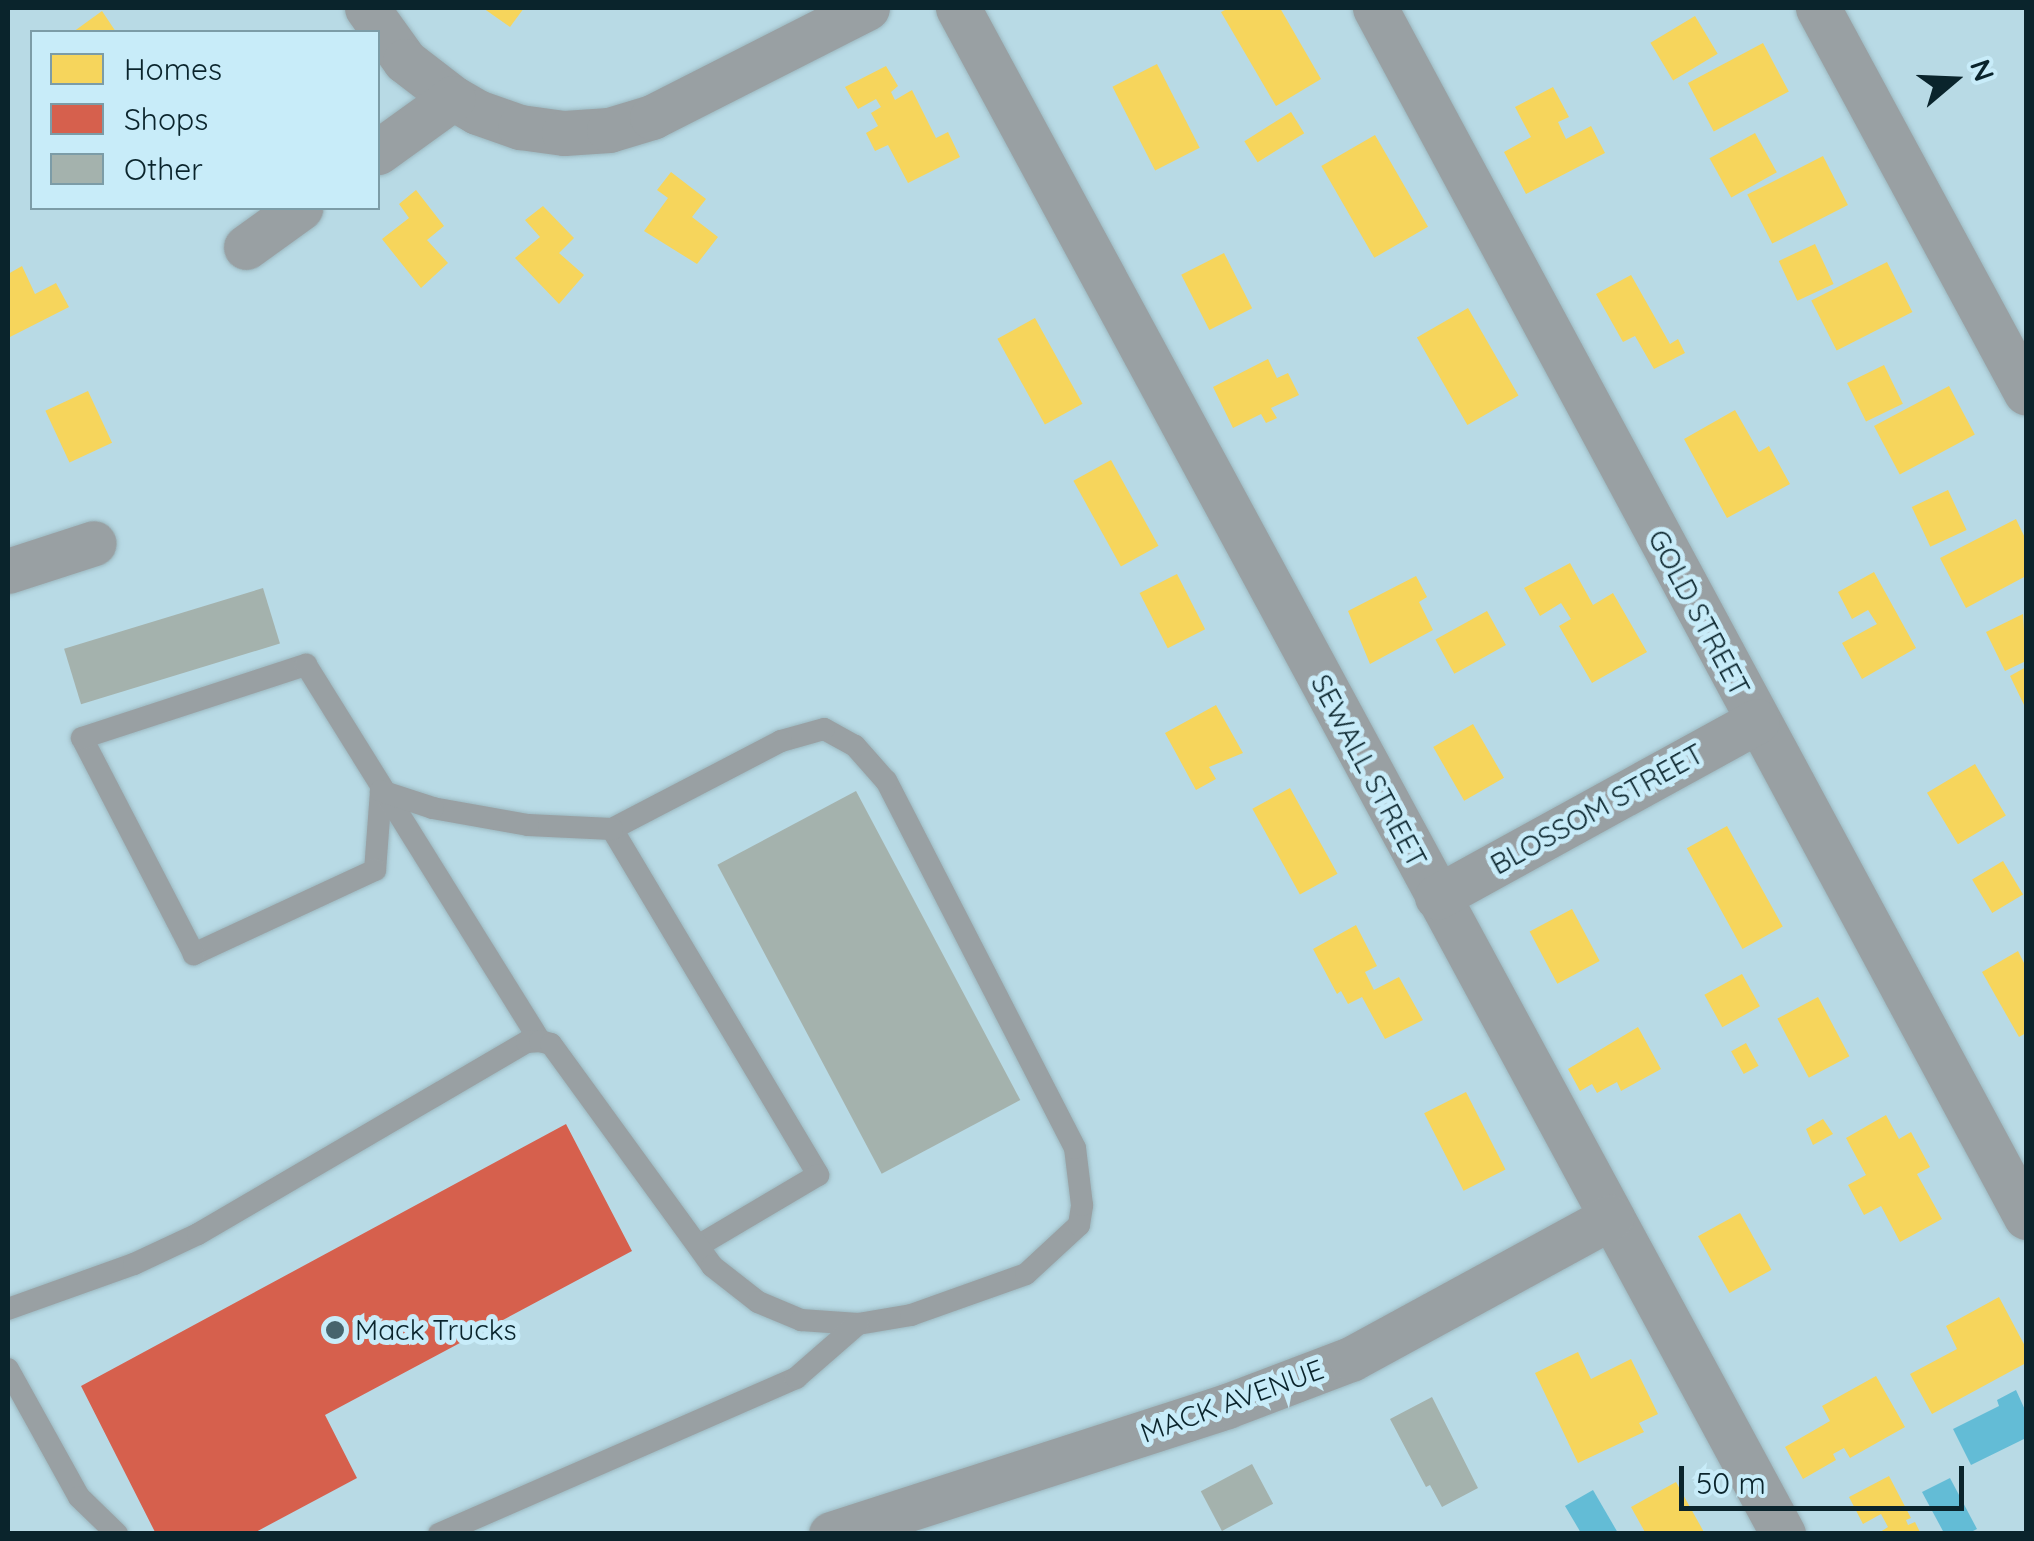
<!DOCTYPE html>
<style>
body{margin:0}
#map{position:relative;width:2034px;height:1541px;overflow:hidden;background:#b8dae5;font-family:Quicksand,sans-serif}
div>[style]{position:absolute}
.water>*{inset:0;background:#63bcd6}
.homes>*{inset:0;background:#f6d55c;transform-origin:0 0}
.shops>*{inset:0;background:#d6604d}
.building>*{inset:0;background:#a4b2ad;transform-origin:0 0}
.roads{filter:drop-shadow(0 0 2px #9cb8c0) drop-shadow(0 0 2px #9cb8c0)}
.lane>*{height:22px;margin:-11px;padding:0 11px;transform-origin:11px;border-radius:11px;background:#99a0a3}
.street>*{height:45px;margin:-22.5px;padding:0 22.5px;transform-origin:22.5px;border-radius:22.5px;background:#99a0a3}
.dots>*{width:28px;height:28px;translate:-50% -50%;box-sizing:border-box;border:5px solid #c8ecf9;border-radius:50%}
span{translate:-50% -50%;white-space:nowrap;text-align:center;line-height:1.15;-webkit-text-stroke:10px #c8ecf9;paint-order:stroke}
.street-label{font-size:28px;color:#0a242c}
.poi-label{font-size:28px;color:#0a242c}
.left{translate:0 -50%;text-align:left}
.frame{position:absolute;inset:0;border:10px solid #0a242c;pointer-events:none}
.legend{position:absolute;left:30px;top:30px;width:350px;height:180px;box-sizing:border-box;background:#c8ecf9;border:2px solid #7c9ca7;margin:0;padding:12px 18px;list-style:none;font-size:30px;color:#0a242c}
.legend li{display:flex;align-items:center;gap:20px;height:50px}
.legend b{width:50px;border:2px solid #7c9ca7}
.north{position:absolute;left:1904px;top:30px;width:100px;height:100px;-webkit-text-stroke:8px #c8ecf9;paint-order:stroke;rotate:71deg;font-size:28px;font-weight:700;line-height:40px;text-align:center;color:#0a242c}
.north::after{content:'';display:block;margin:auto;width:35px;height:45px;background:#0a242c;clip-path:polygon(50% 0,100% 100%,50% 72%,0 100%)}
.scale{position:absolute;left:1679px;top:1466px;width:285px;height:45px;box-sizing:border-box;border:5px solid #0a242c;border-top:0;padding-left:12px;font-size:30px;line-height:35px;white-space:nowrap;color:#0a242c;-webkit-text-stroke:8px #c8ecf9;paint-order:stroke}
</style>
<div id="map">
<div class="water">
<div style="clip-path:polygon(2016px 1390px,2026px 1412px,2026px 1438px,1971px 1465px,1953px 1429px,1999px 1406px,1997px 1400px)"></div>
<div style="clip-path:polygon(1950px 1478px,1977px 1529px,1969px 1533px,1944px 1533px,1922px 1492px)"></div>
<div style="clip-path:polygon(1593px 1490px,1618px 1533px,1581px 1533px,1565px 1506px)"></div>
</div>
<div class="homes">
<div style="clip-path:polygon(483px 8px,524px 8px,510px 27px)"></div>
<div style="clip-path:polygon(1229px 8px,1280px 8px,1321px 79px,1276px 106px,1221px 12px)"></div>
<div style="clip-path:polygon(102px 11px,116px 32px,73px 32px)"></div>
<div style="left:1695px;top:16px;width:44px;height:52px;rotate:59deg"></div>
<div style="left:1763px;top:43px;width:55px;height:85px;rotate:62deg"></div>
<div style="left:1157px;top:64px;width:94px;height:50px;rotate:63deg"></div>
<div style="clip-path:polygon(886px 66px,898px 86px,891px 92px,895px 100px,912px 90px,936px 138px,948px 132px,960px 157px,908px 183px,888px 145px,875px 151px,866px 133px,878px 126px,871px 113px,881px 107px,876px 99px,858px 109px,845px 87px)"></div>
<div style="clip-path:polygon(1553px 87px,1569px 117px,1558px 122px,1566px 139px,1591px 126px,1605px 153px,1526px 194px,1504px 152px,1531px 137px,1515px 107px)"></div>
<div style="left:1291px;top:112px;width:25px;height:55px;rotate:58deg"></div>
<div style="left:1755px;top:133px;width:45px;height:52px;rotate:61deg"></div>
<div style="left:1375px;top:135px;width:106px;height:62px;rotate:60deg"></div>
<div style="left:1823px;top:156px;width:55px;height:85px;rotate:63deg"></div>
<div style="clip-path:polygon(671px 172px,706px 199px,692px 217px,718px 237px,697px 264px,644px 231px,668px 198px,657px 190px)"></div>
<div style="clip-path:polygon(416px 190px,444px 226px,427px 240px,448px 263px,421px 288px,382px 239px,409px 218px,399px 204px)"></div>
<div style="clip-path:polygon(543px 206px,574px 238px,559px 253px,584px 275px,559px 304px,515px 258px,540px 237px,525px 220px)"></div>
<div style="left:1815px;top:244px;width:44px;height:40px;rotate:65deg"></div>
<div style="left:1224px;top:253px;width:62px;height:48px;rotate:63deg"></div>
<div style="left:1887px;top:262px;width:56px;height:85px;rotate:63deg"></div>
<div style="clip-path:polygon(22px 266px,35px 294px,56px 283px,69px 307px,8px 338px,8px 274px)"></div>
<div style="clip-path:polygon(1631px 275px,1670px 344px,1678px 339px,1685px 353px,1654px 369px,1635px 336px,1623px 342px,1596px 294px)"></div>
<div style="left:1468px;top:308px;width:101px;height:59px;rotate:60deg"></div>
<div style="left:1035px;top:318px;width:98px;height:43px;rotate:61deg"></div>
<div style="clip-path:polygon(1268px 359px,1277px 378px,1288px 373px,1299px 395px,1271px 408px,1277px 418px,1266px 423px,1261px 414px,1233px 428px,1213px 387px)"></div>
<div style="left:1884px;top:365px;width:43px;height:41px;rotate:64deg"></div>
<div style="left:1949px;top:386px;width:55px;height:85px;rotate:62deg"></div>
<div style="left:88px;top:391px;width:57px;height:47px;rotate:65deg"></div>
<div style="clip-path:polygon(1735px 410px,1759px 452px,1769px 446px,1790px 484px,1727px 518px,1684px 439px)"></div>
<div style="left:1111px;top:460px;width:98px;height:43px;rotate:61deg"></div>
<div style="left:1948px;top:490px;width:44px;height:40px;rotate:65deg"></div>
<div style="clip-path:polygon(2016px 519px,2026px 540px,2026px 576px,1966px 608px,1940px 558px)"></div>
<div style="clip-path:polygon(1570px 563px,1593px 605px,1613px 593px,1647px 652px,1592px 683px,1559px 626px,1571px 619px,1561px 603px,1540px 616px,1524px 588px)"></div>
<div style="clip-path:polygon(1874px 572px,1916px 648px,1862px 679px,1842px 643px,1877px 624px,1868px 610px,1852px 619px,1838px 592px)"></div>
<div style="left:1177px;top:574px;width:62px;height:42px;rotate:63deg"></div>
<div style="clip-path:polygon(1416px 576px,1427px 597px,1419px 602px,1433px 630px,1370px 664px,1348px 611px)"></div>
<div style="left:1487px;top:611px;width:39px;height:59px;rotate:61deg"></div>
<div style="clip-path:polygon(2023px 614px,2026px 661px,2005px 671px,1986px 632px)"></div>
<div style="clip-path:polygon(2026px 667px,2026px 709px,2010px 676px)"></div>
<div style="clip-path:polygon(1216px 705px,1243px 753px,1209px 767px,1216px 779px,1196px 790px,1165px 733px)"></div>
<div style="left:1473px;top:724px;width:62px;height:46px;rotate:60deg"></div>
<div style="left:1975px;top:764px;width:60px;height:56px;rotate:59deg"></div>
<div style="left:1290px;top:788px;width:98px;height:43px;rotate:61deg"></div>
<div style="left:1727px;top:826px;width:115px;height:46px;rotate:61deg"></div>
<div style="left:2003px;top:861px;width:39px;height:36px;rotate:59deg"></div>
<div style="left:1572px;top:909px;width:59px;height:48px;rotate:62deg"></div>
<div style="clip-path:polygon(1356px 925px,1377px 966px,1365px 972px,1374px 990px,1399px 977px,1423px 1020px,1385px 1039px,1362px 997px,1348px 1004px,1341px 991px,1337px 994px,1313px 949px)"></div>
<div style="clip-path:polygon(2018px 951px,2026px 967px,2026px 1033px,2019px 1037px,1982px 972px)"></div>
<div style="left:1742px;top:974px;width:37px;height:43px;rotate:61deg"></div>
<div style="left:1818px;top:997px;width:67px;height:46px;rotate:62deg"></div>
<div style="clip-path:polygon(1638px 1027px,1661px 1069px,1621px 1091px,1617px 1082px,1597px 1093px,1592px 1084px,1580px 1091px,1568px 1069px)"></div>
<div style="left:1746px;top:1043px;width:26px;height:17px;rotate:61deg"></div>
<div style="left:1466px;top:1092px;width:87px;height:47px;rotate:63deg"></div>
<div style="clip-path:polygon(1886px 1115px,1899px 1139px,1911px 1132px,1930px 1167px,1917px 1174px,1942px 1219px,1900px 1242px,1881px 1206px,1864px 1215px,1848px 1185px,1866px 1175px,1846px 1138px)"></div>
<div style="clip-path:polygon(1823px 1119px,1833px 1134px,1813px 1145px,1806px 1129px)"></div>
<div style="left:1740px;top:1213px;width:65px;height:48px;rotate:61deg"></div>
<div style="clip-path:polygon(1999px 1297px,2026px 1348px,2026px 1363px,1932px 1414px,1910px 1374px,1957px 1349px,1946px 1326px)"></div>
<div style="clip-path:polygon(1578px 1352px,1591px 1379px,1631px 1359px,1658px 1414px,1639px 1423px,1644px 1432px,1578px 1463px,1535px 1373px)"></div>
<div style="clip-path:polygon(1876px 1376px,1905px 1427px,1850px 1458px,1844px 1448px,1833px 1454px,1836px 1460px,1803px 1479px,1785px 1447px,1830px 1421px,1822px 1406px)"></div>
<div style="clip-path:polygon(1889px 1476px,1911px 1518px,1906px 1520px,1908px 1525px,1915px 1522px,1921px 1534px,1877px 1534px,1888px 1527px,1881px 1514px,1863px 1524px,1849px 1497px)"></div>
<div style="clip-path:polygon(1676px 1482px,1705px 1534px,1646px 1534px,1631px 1507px)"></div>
</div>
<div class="shops">
<div style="clip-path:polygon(566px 1124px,632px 1251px,325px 1415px,357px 1478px,252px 1534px,156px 1534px,81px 1386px)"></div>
</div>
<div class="building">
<div style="left:263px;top:588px;width:58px;height:208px;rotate:73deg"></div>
<div style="left:856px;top:791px;width:350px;height:157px;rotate:62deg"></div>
<div style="clip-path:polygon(1432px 1397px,1478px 1488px,1442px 1507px,1430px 1485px,1426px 1487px,1390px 1419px)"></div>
<div style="left:1252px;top:1464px;width:45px;height:58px;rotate:62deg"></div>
</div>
<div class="roads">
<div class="lane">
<div style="left:381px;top:791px;width:79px;rotate:94.3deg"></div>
<div style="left:375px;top:870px;width:200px;rotate:155.1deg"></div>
<div style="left:194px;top:954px;width:243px;rotate:-117.4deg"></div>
<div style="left:82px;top:738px;width:236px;rotate:-18.1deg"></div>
<div style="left:306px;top:665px;width:443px;rotate:58.1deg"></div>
<div style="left:612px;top:829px;width:403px;rotate:59.2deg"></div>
<div style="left:818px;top:1175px;width:139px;rotate:149.4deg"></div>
<div style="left:8px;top:1309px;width:134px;rotate:-19.7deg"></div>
<div style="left:134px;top:1264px;width:71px;rotate:-25.1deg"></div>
<div style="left:198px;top:1234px;width:381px;rotate:-30.3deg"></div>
<div style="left:527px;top:1042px;width:13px;rotate:-4deg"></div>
<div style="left:540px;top:1041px;width:11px;rotate:15deg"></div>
<div style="left:551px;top:1044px;width:274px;rotate:54deg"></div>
<div style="left:712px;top:1266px;width:58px;rotate:38deg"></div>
<div style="left:758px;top:1302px;width:47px;rotate:22.7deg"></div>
<div style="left:801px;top:1320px;width:57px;rotate:4deg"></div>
<div style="left:858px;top:1324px;width:54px;rotate:-9.6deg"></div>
<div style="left:911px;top:1315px;width:122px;rotate:-19.6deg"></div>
<div style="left:1026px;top:1274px;width:72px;rotate:-42.8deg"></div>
<div style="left:1079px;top:1225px;width:20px;rotate:-81deg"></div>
<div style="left:1082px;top:1205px;width:57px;rotate:-97deg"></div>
<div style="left:1075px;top:1148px;width:413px;rotate:-117.2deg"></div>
<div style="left:886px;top:781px;width:47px;rotate:-131.5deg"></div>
<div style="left:855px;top:746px;width:35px;rotate:-151deg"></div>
<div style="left:824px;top:729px;width:45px;rotate:164.4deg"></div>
<div style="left:781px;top:741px;width:191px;rotate:152.5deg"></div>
<div style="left:612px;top:829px;width:84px;rotate:-177.3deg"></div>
<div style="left:528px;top:825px;width:97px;rotate:-169.9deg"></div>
<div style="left:433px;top:808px;width:55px;rotate:-161.9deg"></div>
<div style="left:8px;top:1369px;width:146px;rotate:61deg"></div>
<div style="left:79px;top:1497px;width:53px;rotate:44.2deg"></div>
<div style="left:439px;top:1534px;width:390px;rotate:-23.6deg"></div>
<div style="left:796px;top:1378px;width:82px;rotate:-41.1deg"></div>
</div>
<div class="street">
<div style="left:367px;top:8px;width:65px;rotate:54.4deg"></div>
<div style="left:405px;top:61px;width:61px;rotate:37.6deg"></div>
<div style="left:453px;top:98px;width:28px;rotate:30deg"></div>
<div style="left:477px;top:112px;width:46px;rotate:19.2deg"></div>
<div style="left:520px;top:127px;width:44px;rotate:7.8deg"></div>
<div style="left:564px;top:133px;width:45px;rotate:-3.8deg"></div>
<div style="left:609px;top:130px;width:45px;rotate:-16.8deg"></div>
<div style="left:652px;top:117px;width:241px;rotate:-26.9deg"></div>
<div style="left:958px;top:8px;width:1735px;rotate:61.6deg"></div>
<div style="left:1375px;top:8px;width:1373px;rotate:61.7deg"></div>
<div style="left:1818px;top:8px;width:437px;rotate:61.6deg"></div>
<div style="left:378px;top:152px;width:92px;rotate:-35.8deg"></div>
<div style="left:246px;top:247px;width:67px;rotate:-35.8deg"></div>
<div style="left:8px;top:571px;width:90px;rotate:-18deg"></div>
<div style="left:1437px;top:897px;width:365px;rotate:-28.8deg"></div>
<div style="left:831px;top:1534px;width:416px;rotate:-17.9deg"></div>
<div style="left:1227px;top:1406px;width:133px;rotate:-20.8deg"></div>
<div style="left:1351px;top:1359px;width:296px;rotate:-28.6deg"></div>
</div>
</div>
<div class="dots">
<div style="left:335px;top:1330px;background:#47646d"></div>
</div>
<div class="street-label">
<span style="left:1699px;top:613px;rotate:62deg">GOLD STREET</span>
<span style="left:1369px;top:771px;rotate:62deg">SEWALL STREET</span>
<span style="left:1597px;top:809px;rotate:-29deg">BLOSSOM STREET</span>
<span style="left:1232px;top:1401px;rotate:-20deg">MACK AVENUE</span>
</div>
<div class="poi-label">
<span class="left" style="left:355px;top:1330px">Mack Trucks</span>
</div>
<div class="frame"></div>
<ul class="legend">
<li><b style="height:28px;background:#f6d55c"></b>Homes</li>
<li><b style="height:28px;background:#d6604d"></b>Shops</li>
<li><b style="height:28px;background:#a4b2ad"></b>Other</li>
</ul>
<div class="north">N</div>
<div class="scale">50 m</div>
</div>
